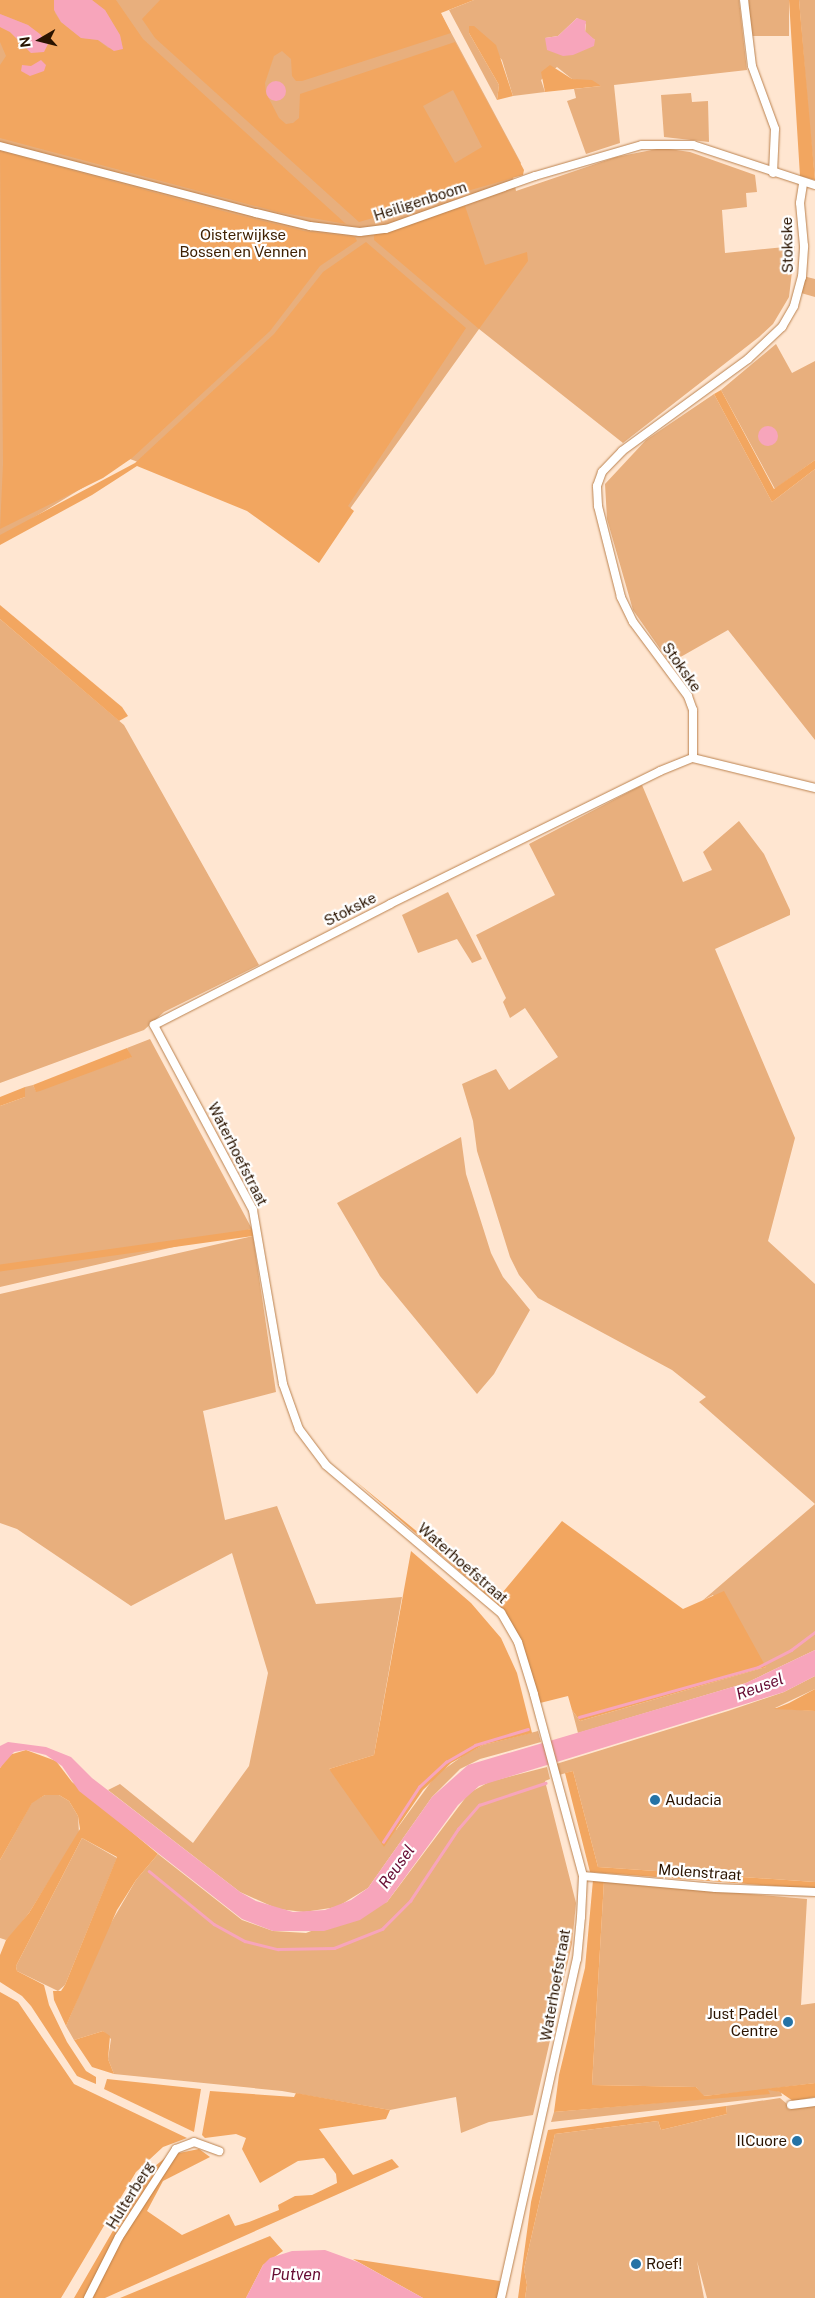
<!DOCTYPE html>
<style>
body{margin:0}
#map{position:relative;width:815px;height:2298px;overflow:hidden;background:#ffe6d1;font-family:"Public Sans",sans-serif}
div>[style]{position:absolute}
.green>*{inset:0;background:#e8af7d;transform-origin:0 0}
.forest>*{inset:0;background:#f2a660;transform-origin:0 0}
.water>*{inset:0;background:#f7a5bb}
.round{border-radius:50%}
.stream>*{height:2.5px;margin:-1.25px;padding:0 1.25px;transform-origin:1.25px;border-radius:1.25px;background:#f7a5bb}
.roads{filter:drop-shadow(0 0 1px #bb824f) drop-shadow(0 0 1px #bb824f)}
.street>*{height:8px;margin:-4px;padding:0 4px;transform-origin:4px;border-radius:4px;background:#fff}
.dots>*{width:14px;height:14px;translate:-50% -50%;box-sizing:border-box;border:2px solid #fff;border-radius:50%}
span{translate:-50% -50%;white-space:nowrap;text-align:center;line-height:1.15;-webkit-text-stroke:4.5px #fff;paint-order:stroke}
.street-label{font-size:15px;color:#2a1401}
.park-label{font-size:15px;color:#3f2103}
.poi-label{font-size:15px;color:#2a1401}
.left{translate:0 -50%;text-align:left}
.right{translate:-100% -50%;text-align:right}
.water-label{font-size:16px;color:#660c33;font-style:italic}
.north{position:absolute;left:15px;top:15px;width:50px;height:50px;-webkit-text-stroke:4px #fff;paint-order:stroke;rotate:262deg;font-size:14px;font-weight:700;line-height:20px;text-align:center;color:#2a1401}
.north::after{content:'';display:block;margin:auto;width:18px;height:22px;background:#2a1401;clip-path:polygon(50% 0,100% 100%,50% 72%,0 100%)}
</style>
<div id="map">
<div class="green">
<div style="clip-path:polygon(0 0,458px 0,439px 10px,521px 163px,513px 177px,516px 191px,616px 157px,662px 148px,690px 152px,755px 175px,757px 192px,746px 193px,747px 207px,722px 210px,725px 253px,795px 246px,789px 297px,773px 324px,759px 337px,623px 443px,479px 329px,314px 559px,260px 508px,130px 459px,0 538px)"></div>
<div style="clip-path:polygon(evenodd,474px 0,739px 0,747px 70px,614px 85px,620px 143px,586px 154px,567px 101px,576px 98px,574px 89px,601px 86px,572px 79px,557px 67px,541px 80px,545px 92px,513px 96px,502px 60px,469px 26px,469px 33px,499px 85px,497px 100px,449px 10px,474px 0,577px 18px,586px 24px,585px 33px,595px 40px,545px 38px,558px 36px,577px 18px)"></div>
<div style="left:749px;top:0;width:40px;height:36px"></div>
<div style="clip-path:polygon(799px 0,815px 0,815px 180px,809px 122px)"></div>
<div style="clip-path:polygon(691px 93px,692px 102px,708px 101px,709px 142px,664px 137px,661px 95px)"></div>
<div style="clip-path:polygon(803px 276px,815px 279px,815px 297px,801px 293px)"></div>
<div style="clip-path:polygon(776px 344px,792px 373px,815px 361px,815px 460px,775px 489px,721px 390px)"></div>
<div style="clip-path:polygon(714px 394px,772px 502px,815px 469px,815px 740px,728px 630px,670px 663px,633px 610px,607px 519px,605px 484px,646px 440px)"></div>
<div style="clip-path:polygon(0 619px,124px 725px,259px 965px,164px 1012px,144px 1030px,0 1083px)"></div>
<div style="clip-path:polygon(642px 785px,683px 882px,712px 870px,703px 852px,739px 821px,764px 854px,790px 910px,790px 915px,715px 949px,795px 1138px,768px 1241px,815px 1284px,815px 1650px,746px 1683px,578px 1733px,572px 1710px,580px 1721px,766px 1667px,713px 1595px,702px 1601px,815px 1504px,699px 1402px,706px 1397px,672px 1370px,538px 1298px,519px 1275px,510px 1257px,477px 1151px,473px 1121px,462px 1084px,496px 1069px,509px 1090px,558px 1057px,525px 1008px,510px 1018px,503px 1002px,506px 998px,476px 935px,555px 895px,529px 844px)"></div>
<div style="clip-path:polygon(448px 892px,482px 959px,472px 963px,457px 939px,418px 953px,402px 915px)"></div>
<div style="clip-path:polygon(150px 1039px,252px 1229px,0 1287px,0 1106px,25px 1097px,25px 1087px,33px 1085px,36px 1091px,131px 1057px,127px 1048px)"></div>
<div style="clip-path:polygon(461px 1137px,466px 1174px,491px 1253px,503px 1277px,530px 1310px,494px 1374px,477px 1394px,380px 1276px,337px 1203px)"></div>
<div style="clip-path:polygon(253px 1236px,276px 1392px,203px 1411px,225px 1520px,277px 1506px,316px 1604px,402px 1597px,374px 1755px,329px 1769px,396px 1830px,436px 1775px,464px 1755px,483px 1745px,538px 1731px,541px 1742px,480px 1759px,460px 1769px,432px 1797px,368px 1888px,337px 1907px,304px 1912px,278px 1909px,240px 1892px,108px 1790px,120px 1784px,193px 1843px,249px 1766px,268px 1673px,232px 1553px,131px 1606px,17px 1529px,0 1523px,0 1294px)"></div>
<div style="clip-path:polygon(815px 1676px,815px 1689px,775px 1708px,815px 1711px,815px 1882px,598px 1867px,573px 1771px,559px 1775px,556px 1764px,728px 1711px,784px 1692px)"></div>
<div style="clip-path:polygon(547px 1767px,550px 1779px,545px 1781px,576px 1903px,572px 1944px,533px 2115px,489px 2122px,461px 2133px,456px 2097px,390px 2110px,282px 2091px,114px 2074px,108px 2059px,111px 2039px,103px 2031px,74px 2040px,66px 2026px,105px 1933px,136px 1880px,158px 1854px,242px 1920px,273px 1931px,306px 1933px,387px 1902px,469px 1793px,489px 1782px)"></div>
<div style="clip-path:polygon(45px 1795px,59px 1795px,69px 1801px,78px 1816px,79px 1833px,29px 1913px,11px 1936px,6px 1940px,0 1938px,0 1860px,32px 1802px)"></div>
<div style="clip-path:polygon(82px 1838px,117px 1858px,65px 1985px,58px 1991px,17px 1971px,16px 1966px)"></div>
<div style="clip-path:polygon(604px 1881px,807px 1899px,801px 2005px,815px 2003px,815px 2083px,769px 2089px,781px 2092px,782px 2096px,551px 2122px,554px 2112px,769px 2093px,766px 2090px,703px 2096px,696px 2087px,592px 2085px)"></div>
<div style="clip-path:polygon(780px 2098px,793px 2109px,815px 2106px,815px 2298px,707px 2298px,697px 2261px,704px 2298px,525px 2298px,527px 2285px,524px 2269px,555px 2134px,658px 2121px,661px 2130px,727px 2114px,726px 2106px)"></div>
</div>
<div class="forest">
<div style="clip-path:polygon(0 0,54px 0,55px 13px,61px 22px,81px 38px,98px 40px,108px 48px,123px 49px,120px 35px,105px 10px,92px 0,116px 0,143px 39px,346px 224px,278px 212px,0 138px,0 65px,6px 56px,0 42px,0 27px,10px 32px,31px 53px,48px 44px,28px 25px,0 14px)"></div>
<div style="clip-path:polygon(evenodd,160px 0,474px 0,441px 13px,451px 33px,302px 81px,296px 81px,292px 76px,291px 59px,282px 51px,274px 56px,265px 83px,266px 93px,279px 118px,286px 124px,293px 123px,299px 118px,300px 94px,455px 42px,524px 170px,523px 175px,359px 222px,155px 38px,142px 19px,160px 0,453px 90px,482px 147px,455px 163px,423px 106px,453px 90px)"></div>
<div style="clip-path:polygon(789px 0,799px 0,815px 180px,800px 176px)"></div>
<div style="clip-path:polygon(474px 26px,496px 45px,513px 96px,497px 100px,499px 85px,469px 33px,469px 26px)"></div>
<div style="clip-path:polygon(550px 65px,572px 79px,592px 80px,601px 86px,545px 92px,541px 72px)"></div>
<div style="clip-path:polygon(0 151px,234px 214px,304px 231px,355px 237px,357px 241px,320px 266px,270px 331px,132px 458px,103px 478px,0 529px,3px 464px)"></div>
<div style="clip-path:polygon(465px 206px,485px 265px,527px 252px,528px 261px,479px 329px,374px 240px,374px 235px)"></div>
<div style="clip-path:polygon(366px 242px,466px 328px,348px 506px,354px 511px,319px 563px,247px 511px,137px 466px,92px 495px,0 545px,0 535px,135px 463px,274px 334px,323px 272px)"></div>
<div style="clip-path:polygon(721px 390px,774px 489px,815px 460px,815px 469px,772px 502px,714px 394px)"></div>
<div style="clip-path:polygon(0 605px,122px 707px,128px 716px,119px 721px,0 619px)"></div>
<div style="clip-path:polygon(127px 1048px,132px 1057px,40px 1091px,36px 1092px,33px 1085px)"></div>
<div style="clip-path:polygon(25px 1087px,25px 1097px,0 1106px,0 1097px)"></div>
<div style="left:252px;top:1229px;width:7px;height:259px;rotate:82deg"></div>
<div style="clip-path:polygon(353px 1479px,498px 1598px,562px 1521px,683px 1609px,724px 1591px,766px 1667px,580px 1721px,572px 1710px,568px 1696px,540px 1703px,523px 1645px,497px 1604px)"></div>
<div style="clip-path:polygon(411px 1551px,471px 1603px,501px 1638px,517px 1673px,532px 1733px,483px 1745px,451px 1763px,423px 1790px,384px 1847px,329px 1769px,374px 1755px)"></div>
<div style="clip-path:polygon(815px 1689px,815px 1711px,774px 1709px,789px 1703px)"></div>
<div style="clip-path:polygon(26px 1750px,56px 1761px,72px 1782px,158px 1854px,136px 1880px,117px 1910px,66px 2026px,54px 2000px,53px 1991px,61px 1991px,65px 1985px,117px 1857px,82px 1838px,16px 1966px,17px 1971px,44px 1985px,49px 2005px,67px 2042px,86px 2071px,96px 2077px,96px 2084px,77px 2076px,31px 2006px,22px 1996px,0 1982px,0 1955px,6px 1940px,29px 1913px,80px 1829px,78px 1816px,69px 1801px,59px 1795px,45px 1795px,32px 1803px,0 1860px,0 1768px,9px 1755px)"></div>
<div style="clip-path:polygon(573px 1771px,598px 1867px,815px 1882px,815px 1889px,590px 1872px,565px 1773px)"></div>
<div style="clip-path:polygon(593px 1880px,604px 1881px,592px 2085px,696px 2087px,704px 2096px,815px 2083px,815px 2097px,793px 2101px,780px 2092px,768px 2090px,770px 2094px,554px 2112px,559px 2075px,585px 1968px)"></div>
<div style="clip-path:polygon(0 1992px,18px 2002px,74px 2084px,187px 2138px,163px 2147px,136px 2172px,61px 2298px,0 2298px)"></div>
<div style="clip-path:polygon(103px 2031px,110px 2036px,108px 2059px,114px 2074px,92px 2067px,74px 2040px)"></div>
<div style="clip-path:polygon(107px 2079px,201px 2089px,194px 2132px,104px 2089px)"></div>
<div style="clip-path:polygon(210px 2091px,294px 2097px,296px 2093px,390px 2110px,386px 2119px,319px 2129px,353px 2175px,392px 2159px,399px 2167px,105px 2298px,74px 2298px,140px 2184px,150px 2170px,169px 2155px,199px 2149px,210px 2157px,163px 2181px,147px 2211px,182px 2235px,229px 2214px,235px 2226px,249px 2222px,279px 2210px,278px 2205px,295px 2196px,312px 2195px,337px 2183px,336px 2174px,324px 2158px,298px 2161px,260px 2183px,242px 2149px,246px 2138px,236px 2134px,205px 2138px,202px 2135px)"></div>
<div style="clip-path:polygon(726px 2106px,727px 2114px,661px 2130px,658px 2121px,555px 2134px,524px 2269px,527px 2285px,525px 2298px,518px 2298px,531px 2202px,548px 2130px)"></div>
<div style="clip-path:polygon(270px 2236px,283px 2251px,263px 2265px,246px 2298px,120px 2298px)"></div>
<div style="clip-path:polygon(353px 2259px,500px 2281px,498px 2298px,423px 2298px)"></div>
</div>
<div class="water">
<div style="clip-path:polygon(92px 0,105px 10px,120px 35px,123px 49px,114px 51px,98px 40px,81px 38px,61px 22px,54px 10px,54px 0)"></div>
<div style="clip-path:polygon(0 14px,28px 25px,40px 34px,48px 44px,44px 52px,31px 53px,10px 32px,0 27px)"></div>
<div style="clip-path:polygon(577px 18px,586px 21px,585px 31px,595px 40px,594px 46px,573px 55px,563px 56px,547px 50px,545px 38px,558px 36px)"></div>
<div style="clip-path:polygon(41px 60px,46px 65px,44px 71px,30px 76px,21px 71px,22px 65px,31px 66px)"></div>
<div class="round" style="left:266px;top:81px;width:20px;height:20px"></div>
<div class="round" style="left:758px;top:426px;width:20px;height:20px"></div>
<div style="clip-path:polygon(815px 1650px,815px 1676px,784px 1692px,479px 1786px,458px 1805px,387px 1902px,360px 1920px,324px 1931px,273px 1931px,242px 1919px,79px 1791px,62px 1766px,46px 1755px,26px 1750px,14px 1752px,0 1768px,0 1746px,8px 1742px,46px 1747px,71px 1757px,92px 1778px,240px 1892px,256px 1901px,293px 1912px,325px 1910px,351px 1900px,368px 1888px,432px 1797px,468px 1765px,746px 1683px)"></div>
<div style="clip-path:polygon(325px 2250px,358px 2262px,423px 2298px,246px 2298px,263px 2265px,270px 2258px,292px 2251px)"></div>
</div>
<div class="stream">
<div style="left:579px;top:1717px;width:186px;rotate:-15.6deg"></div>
<div style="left:758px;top:1667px;width:37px;rotate:-27deg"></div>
<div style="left:791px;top:1650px;width:30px;rotate:-37deg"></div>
<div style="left:383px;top:1842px;width:66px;rotate:-56.8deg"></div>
<div style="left:419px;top:1787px;width:37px;rotate:-43deg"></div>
<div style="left:446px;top:1762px;width:34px;rotate:-30deg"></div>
<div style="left:475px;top:1745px;width:55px;rotate:-16.8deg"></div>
<div style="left:149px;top:1871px;width:84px;rotate:39.2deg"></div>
<div style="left:214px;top:1924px;width:35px;rotate:29deg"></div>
<div style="left:245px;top:1941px;width:34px;rotate:14deg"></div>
<div style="left:278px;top:1949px;width:56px;rotate:-1deg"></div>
<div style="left:334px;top:1948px;width:52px;rotate:-21.6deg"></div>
<div style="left:382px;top:1929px;width:40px;rotate:-45deg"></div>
<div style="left:410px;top:1901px;width:87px;rotate:-56.3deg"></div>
<div style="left:458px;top:1829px;width:32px;rotate:-49deg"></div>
<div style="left:479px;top:1805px;width:70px;rotate:-18.4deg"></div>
</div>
<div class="roads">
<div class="street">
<div style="left:744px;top:0;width:66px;rotate:83.1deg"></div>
<div style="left:752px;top:66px;width:67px;rotate:69.9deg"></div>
<div style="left:775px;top:129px;width:44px;rotate:92.6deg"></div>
<div style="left:0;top:146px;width:265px;rotate:14.7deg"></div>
<div style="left:256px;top:213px;width:56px;rotate:13.5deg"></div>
<div style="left:310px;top:226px;width:50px;rotate:6.8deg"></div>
<div style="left:360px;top:232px;width:26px;rotate:-7deg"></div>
<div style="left:386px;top:229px;width:158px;rotate:-19.6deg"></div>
<div style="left:535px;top:176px;width:111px;rotate:-16.2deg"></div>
<div style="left:642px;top:145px;width:51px"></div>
<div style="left:693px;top:145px;width:128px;rotate:18.2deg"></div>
<div style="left:693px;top:758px;width:126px;rotate:13.8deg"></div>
<div style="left:583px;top:1876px;width:133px;rotate:5.2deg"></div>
<div style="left:715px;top:1888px;width:100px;rotate:2.3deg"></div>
<div style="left:791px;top:2105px;width:24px;rotate:-7deg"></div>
<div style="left:88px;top:2298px;width:68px;rotate:-63.1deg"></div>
<div style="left:119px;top:2237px;width:105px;rotate:-57.1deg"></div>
<div style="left:176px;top:2149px;width:19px;rotate:-21deg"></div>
<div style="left:194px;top:2142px;width:27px;rotate:20deg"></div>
<div style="left:501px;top:2298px;width:347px;rotate:-77.4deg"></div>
<div style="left:577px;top:1959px;width:42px;rotate:-84.6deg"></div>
<div style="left:581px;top:1917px;width:41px;rotate:-87.2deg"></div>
<div style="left:583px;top:1876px;width:188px;rotate:-105.1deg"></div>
<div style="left:534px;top:1694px;width:54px;rotate:-107.1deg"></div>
<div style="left:518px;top:1642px;width:34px;rotate:-120deg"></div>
<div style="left:501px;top:1613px;width:229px;rotate:-139.8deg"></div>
<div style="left:326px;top:1465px;width:45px;rotate:-126.9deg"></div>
<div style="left:299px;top:1429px;width:48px;rotate:-109.6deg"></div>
<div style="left:283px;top:1384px;width:177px;rotate:-99.8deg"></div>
<div style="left:253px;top:1210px;width:210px;rotate:-118.2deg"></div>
<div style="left:154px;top:1025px;width:265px;rotate:-27.1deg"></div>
<div style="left:390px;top:904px;width:301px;rotate:-26.2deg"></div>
<div style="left:660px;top:771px;width:35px;rotate:-22deg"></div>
<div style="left:693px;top:758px;width:48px;rotate:-90deg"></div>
<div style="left:693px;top:710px;width:15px;rotate:-110deg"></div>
<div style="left:688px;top:696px;width:92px;rotate:-126.6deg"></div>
<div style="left:633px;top:622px;width:28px;rotate:-116deg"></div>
<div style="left:621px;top:597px;width:94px;rotate:-104.2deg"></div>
<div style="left:598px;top:506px;width:20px;rotate:-93deg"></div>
<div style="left:597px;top:486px;width:15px;rotate:-70deg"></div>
<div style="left:602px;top:472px;width:29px;rotate:-46deg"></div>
<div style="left:622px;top:451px;width:156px;rotate:-36.1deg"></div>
<div style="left:748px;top:359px;width:47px;rotate:-43.3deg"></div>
<div style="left:782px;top:327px;width:24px;rotate:-60deg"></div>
<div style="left:794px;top:306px;width:30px;rotate:-75deg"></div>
<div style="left:802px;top:277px;width:31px;rotate:-86deg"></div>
<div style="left:804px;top:246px;width:43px;rotate:-95.3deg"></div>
<div style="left:800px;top:203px;width:19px;rotate:-81deg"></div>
</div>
</div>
<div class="dots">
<div style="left:655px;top:1800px;background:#2573a6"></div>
<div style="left:788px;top:2022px;background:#2573a6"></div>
<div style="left:797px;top:2141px;background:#2573a6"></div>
<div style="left:636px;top:2264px;background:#2573a6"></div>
</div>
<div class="street-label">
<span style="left:420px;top:201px;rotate:-18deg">Heiligenboom</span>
<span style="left:787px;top:245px;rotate:-91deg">Stokske</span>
<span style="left:682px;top:667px;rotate:55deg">Stokske</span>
<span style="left:350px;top:909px;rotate:-27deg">Stokske</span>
<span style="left:238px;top:1154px;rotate:63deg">Waterhoefstraat</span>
<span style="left:463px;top:1563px;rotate:41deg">Waterhoefstraat</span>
<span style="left:700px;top:1872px;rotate:4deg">Molenstraat</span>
<span style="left:555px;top:1985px;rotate:-80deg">Waterhoefstraat</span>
<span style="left:130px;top:2195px;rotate:-58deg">Hulterberg</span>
</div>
<div class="park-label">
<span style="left:243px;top:243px">Oisterwijkse<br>Bossen en Vennen</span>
</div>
<div class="poi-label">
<span class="left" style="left:665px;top:1800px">Audacia</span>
<span class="right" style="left:778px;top:2022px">Just Padel<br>Centre</span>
<span class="right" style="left:787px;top:2141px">IlCuore</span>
<span class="left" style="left:646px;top:2264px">Roef!</span>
</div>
<div class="water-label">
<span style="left:760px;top:1687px;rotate:-20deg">Reusel</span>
<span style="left:397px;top:1867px;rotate:-54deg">Reusel</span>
<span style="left:296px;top:2275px">Putven</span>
</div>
<div class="north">N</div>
</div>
